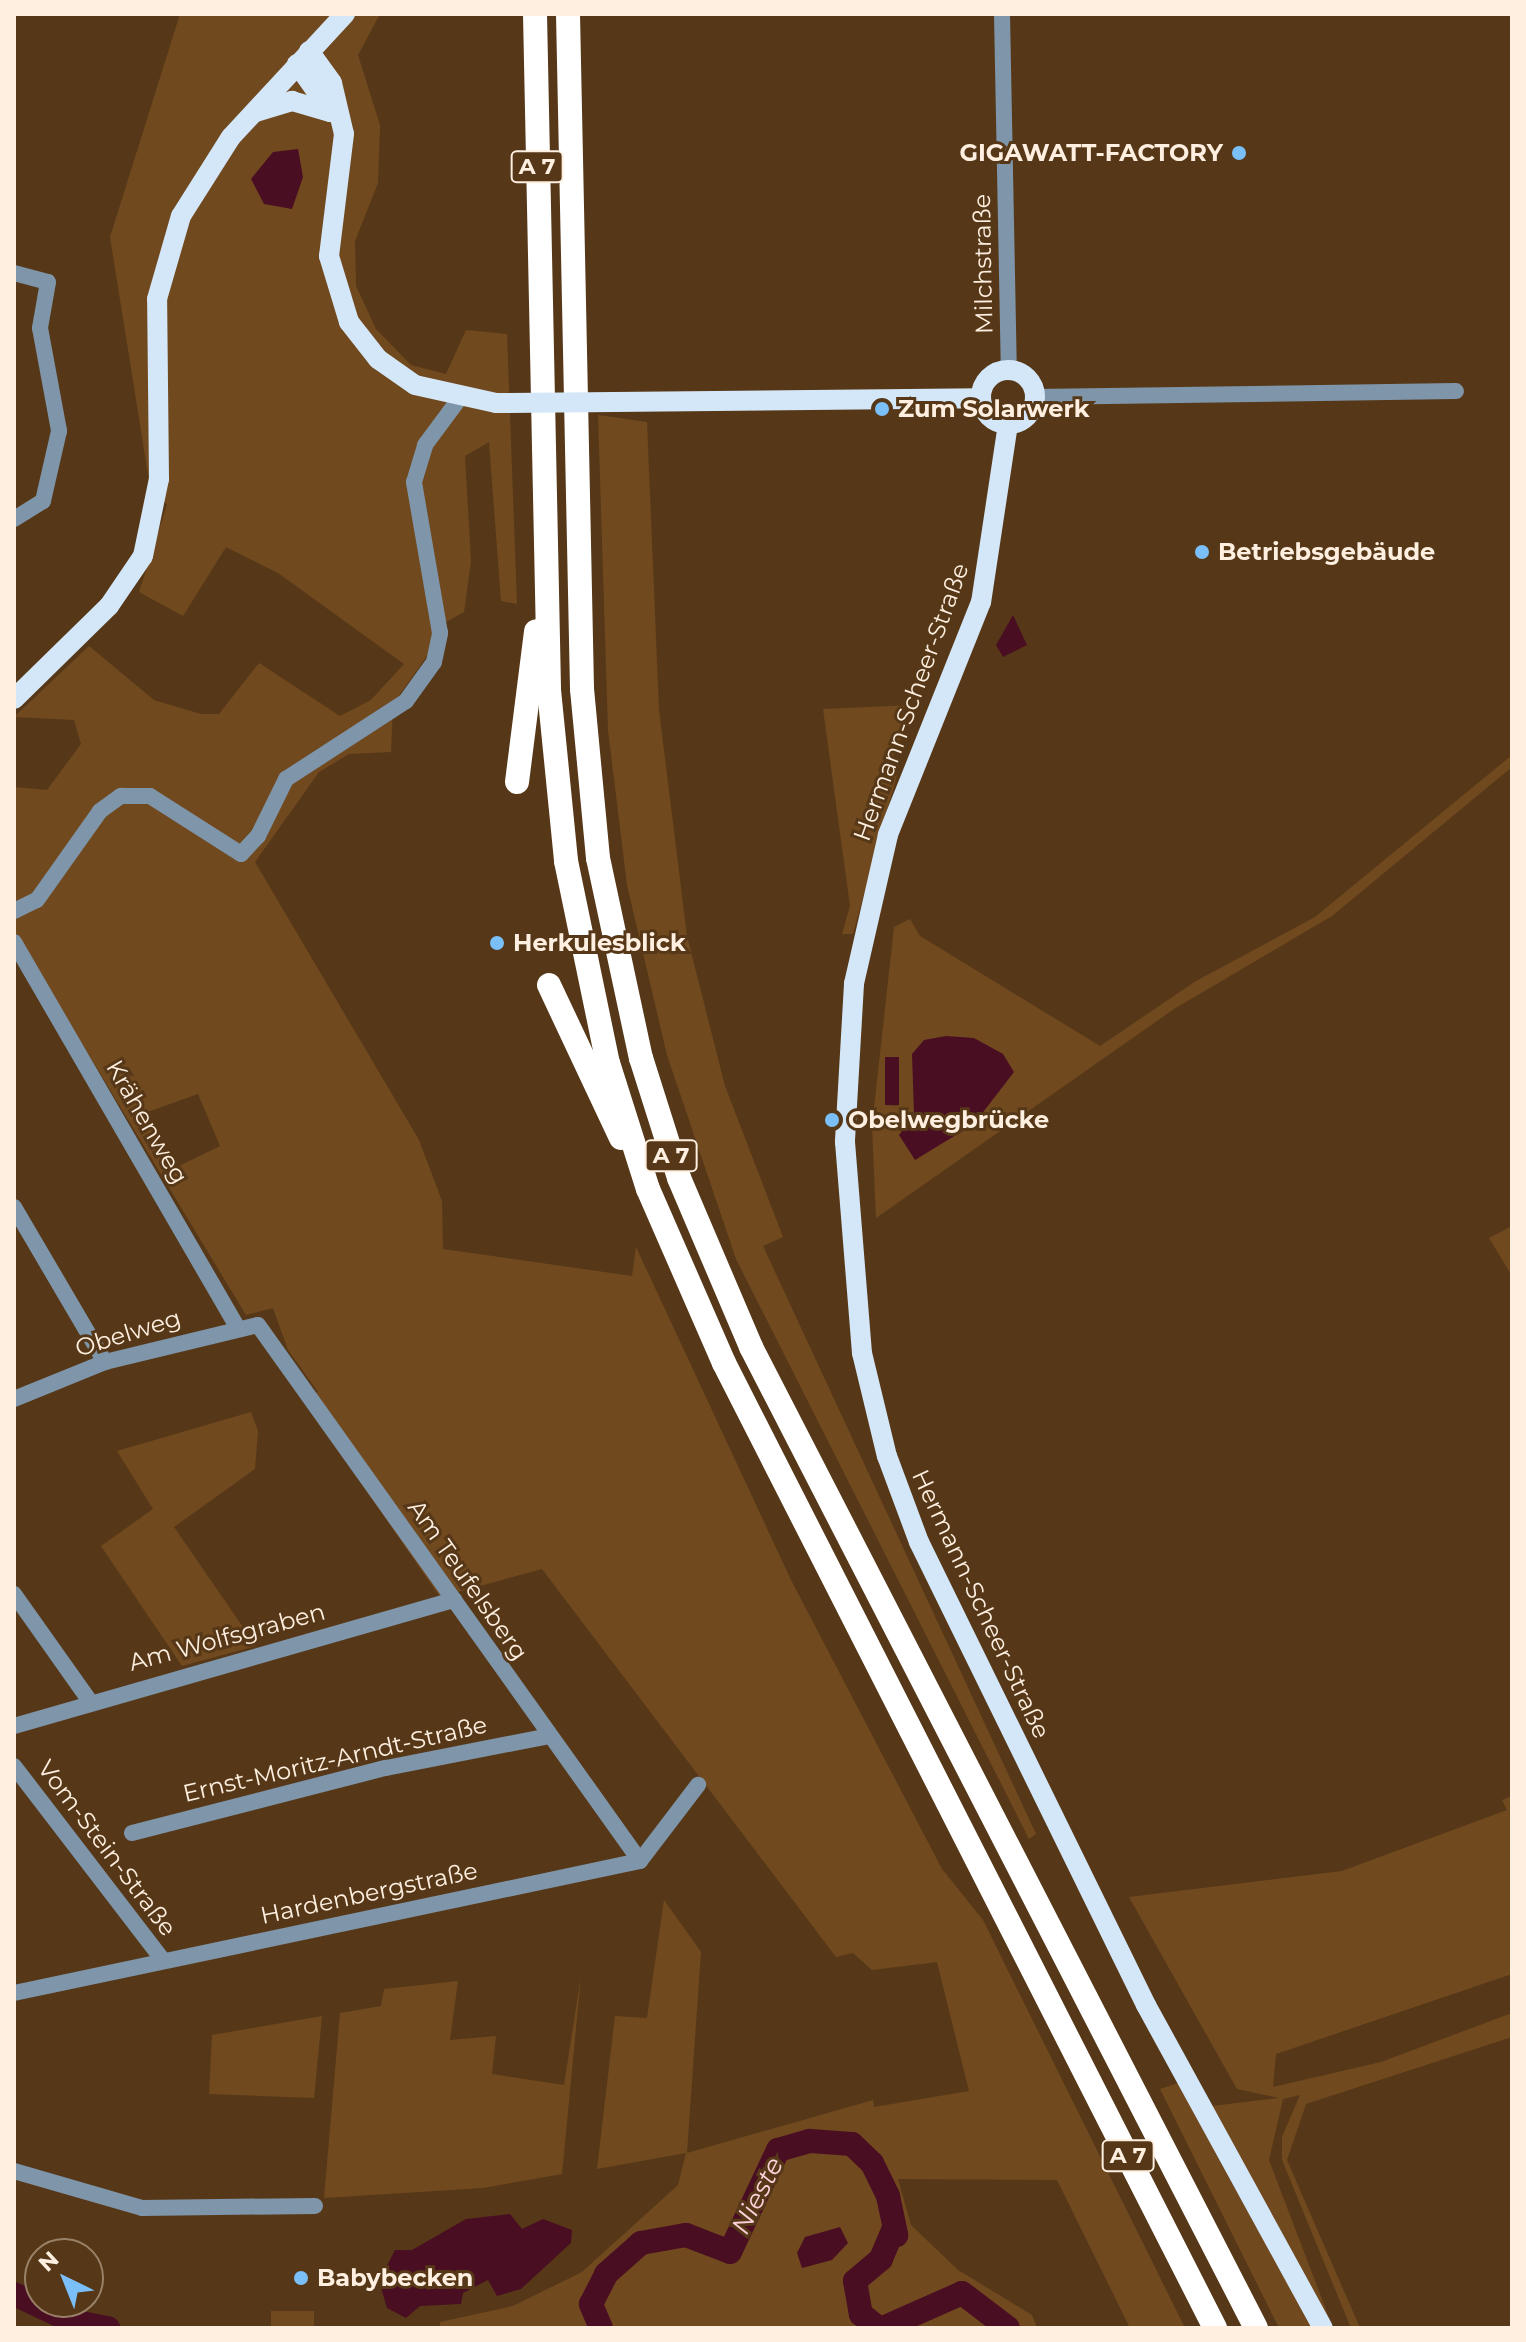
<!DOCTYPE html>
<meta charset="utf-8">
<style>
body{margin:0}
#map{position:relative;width:1526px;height:2342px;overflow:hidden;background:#563818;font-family:Montserrat,sans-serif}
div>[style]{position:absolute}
.green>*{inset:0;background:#71491f;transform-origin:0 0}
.water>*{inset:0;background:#4a0e22;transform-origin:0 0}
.river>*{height:24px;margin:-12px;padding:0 12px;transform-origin:12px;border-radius:12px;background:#4a0e22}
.minor>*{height:16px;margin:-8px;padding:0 8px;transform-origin:8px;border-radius:8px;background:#7e95aa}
.major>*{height:20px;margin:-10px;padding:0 10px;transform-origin:10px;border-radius:10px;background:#d4e7f8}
.major>.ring{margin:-10px;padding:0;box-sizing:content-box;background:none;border:20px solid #d4e7f8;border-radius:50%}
.highway>*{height:24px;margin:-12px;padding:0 12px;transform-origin:12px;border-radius:12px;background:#fff}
.major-bridge>*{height:20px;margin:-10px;padding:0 10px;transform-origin:10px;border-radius:10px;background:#d4e7f8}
.dots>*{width:22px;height:22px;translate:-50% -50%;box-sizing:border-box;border:4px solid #563818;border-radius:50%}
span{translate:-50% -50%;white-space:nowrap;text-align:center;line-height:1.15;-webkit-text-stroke:6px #563818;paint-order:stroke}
.shield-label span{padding:2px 6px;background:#563818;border:2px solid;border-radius:6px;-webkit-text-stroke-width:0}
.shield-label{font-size:22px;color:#feefe0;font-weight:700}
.poi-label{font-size:24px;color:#feefe0;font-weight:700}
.right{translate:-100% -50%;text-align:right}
.left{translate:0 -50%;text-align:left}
.street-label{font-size:24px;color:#feefe0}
.water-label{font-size:26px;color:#fdd2da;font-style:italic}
.frame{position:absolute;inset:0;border:16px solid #feefe0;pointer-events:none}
.north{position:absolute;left:24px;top:2238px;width:80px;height:80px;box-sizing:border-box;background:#563818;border:2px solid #998168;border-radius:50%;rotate:317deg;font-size:22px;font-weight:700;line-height:32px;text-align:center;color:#feefe0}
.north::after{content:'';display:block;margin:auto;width:28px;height:36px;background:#7abff8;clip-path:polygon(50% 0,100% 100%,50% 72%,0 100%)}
</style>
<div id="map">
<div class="green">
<div style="clip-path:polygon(evenodd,180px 14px,380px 14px,358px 55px,380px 125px,378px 183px,355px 241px,356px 286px,376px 329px,411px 365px,446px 374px,466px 330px,507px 334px,517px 604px,501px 601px,489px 442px,465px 456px,471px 561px,464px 612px,435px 628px,427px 656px,393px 704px,391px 752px,349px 754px,319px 772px,255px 862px,419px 1140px,442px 1201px,443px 1249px,632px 1276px,636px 1247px,791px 1580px,942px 1869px,983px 1920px,1185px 2328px,1130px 2328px,1057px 2180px,898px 2179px,911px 2225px,958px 2270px,1032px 2315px,1037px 2328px,440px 2328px,440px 2322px,513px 2306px,582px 2272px,678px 2185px,686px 2153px,597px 2169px,615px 2016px,647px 2018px,664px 1900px,701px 1952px,687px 2153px,873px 2100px,874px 2107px,969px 2091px,937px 1962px,872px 1970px,853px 1953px,836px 1957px,542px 1569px,440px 1597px,302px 1398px,318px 1392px,288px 1350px,273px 1308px,246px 1315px,14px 931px,14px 787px,47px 790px,81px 744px,74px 720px,14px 717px,89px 646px,154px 700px,201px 714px,219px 714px,259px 663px,340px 716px,371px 700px,404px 664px,278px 573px,226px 547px,183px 616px,139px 592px,167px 505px,149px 481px,110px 237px,180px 14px,198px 1094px,220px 1146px,173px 1169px,142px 1114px,198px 1094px)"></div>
<div style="clip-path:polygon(598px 415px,647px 422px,659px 710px,687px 936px,725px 1086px,783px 1237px,763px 1246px,1036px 1834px,1029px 1839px,736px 1259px,667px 1055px,627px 885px,608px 730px)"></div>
<div style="clip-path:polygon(914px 705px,888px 770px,897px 775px,853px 934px,842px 934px,850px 906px,823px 709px)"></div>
<div style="clip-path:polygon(evenodd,1512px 755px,1512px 767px,1332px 916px,1174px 1009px,876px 1218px,872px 1126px,894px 927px,910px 919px,920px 936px,1100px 1046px,1196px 981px,1315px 917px,1512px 755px,885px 1057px,898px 1057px,898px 1106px,885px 1105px,885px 1057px)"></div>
<div style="clip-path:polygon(1512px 1226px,1512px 1276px,1489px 1238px)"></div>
<div style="clip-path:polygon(251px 1412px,258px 1431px,255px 1469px,174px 1527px,256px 1646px,182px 1666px,101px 1546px,153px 1509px,117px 1451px)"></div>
<div style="clip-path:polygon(1512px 1796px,1512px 1974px,1276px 2054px,1273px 2087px,1381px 2062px,1512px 2013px,1512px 2037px,1306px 2104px,1287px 2160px,1360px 2328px,1351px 2328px,1282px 2160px,1282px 2137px,1300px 2095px,1283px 2099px,1269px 2160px,1333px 2328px,1212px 2106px,1279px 2098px,1237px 2089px,1129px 1897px,1342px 1871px,1507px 1810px,1502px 1800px)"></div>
<div style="clip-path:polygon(581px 1976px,562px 2174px,483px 2188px,324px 2198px,340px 2013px,381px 2006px,384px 1989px,458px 1981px,450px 2040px,496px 2036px,492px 2074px,564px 2085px)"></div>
<div style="clip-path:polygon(322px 2016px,314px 2098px,209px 2094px,212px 2035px)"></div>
<div style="clip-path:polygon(1178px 2083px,1230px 2180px,1314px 2328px,1279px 2328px,1160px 2089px)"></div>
<div style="left:271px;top:2311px;width:43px;height:17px"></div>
</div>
<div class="water">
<div style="clip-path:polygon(298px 149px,303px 177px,292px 209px,264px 204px,251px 179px,273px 152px)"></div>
<div style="clip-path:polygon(1013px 615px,1027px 645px,1003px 657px,996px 645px)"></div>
<div style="clip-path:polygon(946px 1036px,974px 1038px,1003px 1054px,1014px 1072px,974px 1124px,915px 1160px,899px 1135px,914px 1115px,912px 1054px,924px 1040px)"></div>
<div style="left:885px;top:1057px;width:14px;height:48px"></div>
<div style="clip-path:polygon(510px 2214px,522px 2229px,543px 2219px,572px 2230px,571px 2243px,521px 2289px,497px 2296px,488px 2280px,463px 2293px,461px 2304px,420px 2306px,406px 2318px,387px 2308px,379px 2281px,395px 2250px,412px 2250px,466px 2219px)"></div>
<div style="clip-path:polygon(840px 2227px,848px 2243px,832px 2260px,802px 2268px,797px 2253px,805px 2237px)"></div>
</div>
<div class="river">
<div style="left:14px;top:2294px;width:63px;rotate:25.3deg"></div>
<div style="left:71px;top:2321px;width:38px;rotate:11deg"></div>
<div style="left:601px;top:2328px;width:26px;rotate:-113deg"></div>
<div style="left:591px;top:2304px;width:34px;rotate:-63deg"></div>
<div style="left:606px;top:2274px;width:47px;rotate:-41.5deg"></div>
<div style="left:641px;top:2243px;width:46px;rotate:-10.1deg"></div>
<div style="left:686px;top:2235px;width:47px;rotate:21.1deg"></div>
<div style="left:730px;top:2252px;width:113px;rotate:-64.8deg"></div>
<div style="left:778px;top:2150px;width:33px;rotate:-16deg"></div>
<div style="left:810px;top:2141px;width:42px;rotate:4.1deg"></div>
<div style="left:852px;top:2144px;width:28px;rotate:44deg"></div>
<div style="left:872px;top:2163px;width:37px;rotate:64deg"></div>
<div style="left:888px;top:2196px;width:40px;rotate:78deg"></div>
<div style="left:896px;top:2235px;width:7px;rotate:-106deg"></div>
<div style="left:894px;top:2228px;width:34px;rotate:113deg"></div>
<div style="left:881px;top:2259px;width:34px;rotate:140deg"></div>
<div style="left:855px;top:2281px;width:34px;rotate:80deg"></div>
<div style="left:861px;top:2314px;width:22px;rotate:39deg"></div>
<div style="left:883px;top:2328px;width:86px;rotate:-23.9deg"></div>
<div style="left:962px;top:2293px;width:58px;rotate:37.3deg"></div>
</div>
<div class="minor">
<div style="left:1002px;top:14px;width:356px;rotate:88.9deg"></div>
<div style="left:14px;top:273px;width:35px;rotate:15deg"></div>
<div style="left:48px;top:282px;width:47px;rotate:99.9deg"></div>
<div style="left:40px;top:328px;width:105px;rotate:79.5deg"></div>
<div style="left:59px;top:431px;width:72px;rotate:102.9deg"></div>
<div style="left:43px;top:501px;width:34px;rotate:148deg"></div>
<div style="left:1035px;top:397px;width:421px;rotate:-0.8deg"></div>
<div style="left:14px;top:911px;width:25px;rotate:-26deg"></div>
<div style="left:37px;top:900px;width:109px;rotate:-54.7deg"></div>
<div style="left:100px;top:811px;width:26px;rotate:-36deg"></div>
<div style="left:121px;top:796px;width:29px"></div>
<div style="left:150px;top:796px;width:108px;rotate:32.5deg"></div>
<div style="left:241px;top:854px;width:25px;rotate:-47deg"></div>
<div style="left:258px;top:836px;width:64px;rotate:-63.8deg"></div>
<div style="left:286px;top:779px;width:143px;rotate:-33deg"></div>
<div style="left:406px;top:701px;width:48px;rotate:-54.3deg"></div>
<div style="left:434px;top:662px;width:30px;rotate:-78deg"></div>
<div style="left:440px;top:633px;width:153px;rotate:-99.8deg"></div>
<div style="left:414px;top:482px;width:39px;rotate:-73deg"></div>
<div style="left:425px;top:445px;width:57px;rotate:-53.5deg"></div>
<div style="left:14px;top:942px;width:445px;rotate:59.9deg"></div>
<div style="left:14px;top:1207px;width:180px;rotate:59.6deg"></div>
<div style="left:14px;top:1399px;width:98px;rotate:-22.1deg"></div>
<div style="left:105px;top:1362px;width:157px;rotate:-13.6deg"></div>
<div style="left:258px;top:1325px;width:658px;rotate:54.52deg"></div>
<div style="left:14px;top:1594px;width:130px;rotate:54.7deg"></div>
<div style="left:14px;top:1726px;width:458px;rotate:-16deg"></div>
<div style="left:14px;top:1766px;width:243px;rotate:52.5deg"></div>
<div style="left:132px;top:1833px;width:262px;rotate:-14.4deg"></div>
<div style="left:386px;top:1768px;width:166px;rotate:-11.1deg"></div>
<div style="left:14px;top:1993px;width:640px;rotate:-11.91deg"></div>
<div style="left:640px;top:1861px;width:96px;rotate:-52.7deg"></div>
<div style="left:14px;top:2171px;width:133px;rotate:16.1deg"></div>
<div style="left:142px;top:2208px;width:173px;rotate:-0.7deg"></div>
</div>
<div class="major">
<div style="left:309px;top:51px;width:39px;rotate:54deg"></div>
<div style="left:332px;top:83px;width:52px;rotate:76.8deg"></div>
<div style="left:344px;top:134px;width:123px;rotate:97deg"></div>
<div style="left:329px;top:256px;width:69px;rotate:73.1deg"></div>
<div style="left:349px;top:322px;width:47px;rotate:51.9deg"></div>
<div style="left:378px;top:359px;width:45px;rotate:35.1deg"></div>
<div style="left:415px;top:385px;width:83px;rotate:12.5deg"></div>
<div style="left:297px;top:64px;width:59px;rotate:54.7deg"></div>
<div style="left:256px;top:112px;width:38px;rotate:-17deg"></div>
<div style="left:292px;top:101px;width:40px;rotate:16deg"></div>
<div class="ring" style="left:981px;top:370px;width:34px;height:34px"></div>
<div style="left:614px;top:402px;width:367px;rotate:-0.6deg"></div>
<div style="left:1008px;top:424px;width:180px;rotate:98.6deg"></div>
<div style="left:981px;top:602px;width:251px;rotate:111.8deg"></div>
<div style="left:888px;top:835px;width:153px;rotate:102.9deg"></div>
<div style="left:854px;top:984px;width:158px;rotate:93.3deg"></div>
<div style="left:845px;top:1142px;width:212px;rotate:85.4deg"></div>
<div style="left:862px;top:1353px;width:106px;rotate:76.4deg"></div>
<div style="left:887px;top:1456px;width:92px;rotate:69.6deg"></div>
<div style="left:919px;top:1542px;width:516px;rotate:63.88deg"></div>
<div style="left:1146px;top:2005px;width:368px;rotate:61.3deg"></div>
<div style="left:14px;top:699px;width:133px;rotate:-44.4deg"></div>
<div style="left:109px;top:606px;width:60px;rotate:-55.8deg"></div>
<div style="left:143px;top:556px;width:79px;rotate:-78.3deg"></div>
<div style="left:159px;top:479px;width:180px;rotate:-90.6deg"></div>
<div style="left:157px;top:299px;width:86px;rotate:-73.9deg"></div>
<div style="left:181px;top:216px;width:93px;rotate:-57.7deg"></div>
<div style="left:231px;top:137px;width:168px;rotate:-47.2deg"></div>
</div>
<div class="highway">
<div style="left:535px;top:14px;width:676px;rotate:88.81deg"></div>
<div style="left:549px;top:690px;width:172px;rotate:84.3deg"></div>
<div style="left:566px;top:861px;width:206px;rotate:78.3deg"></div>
<div style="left:608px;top:1063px;width:132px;rotate:72.4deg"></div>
<div style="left:648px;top:1189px;width:190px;rotate:66.4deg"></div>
<div style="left:724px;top:1363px;width:1083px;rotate:63.03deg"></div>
<div style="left:568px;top:14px;width:675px;rotate:88.81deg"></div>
<div style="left:582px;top:689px;width:170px;rotate:84.6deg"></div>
<div style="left:598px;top:858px;width:205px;rotate:77.9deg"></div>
<div style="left:641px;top:1058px;width:126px;rotate:72.4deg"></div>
<div style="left:679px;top:1178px;width:184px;rotate:66.9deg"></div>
<div style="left:751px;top:1347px;width:1103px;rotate:62.76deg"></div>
<div style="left:517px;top:782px;width:152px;rotate:-82.8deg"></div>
<div style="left:549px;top:985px;width:169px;rotate:64.8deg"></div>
</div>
<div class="major-bridge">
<div style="left:496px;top:403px;width:118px;rotate:-0.5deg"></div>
</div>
<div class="dots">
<div style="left:1239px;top:153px;background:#7abff8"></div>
<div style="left:882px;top:409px;background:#7abff8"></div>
<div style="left:1202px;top:552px;background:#7abff8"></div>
<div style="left:497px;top:943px;background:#7abff8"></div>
<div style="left:832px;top:1120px;background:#7abff8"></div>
<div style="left:301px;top:2278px;background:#7abff8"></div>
</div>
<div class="shield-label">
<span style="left:537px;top:167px">A 7</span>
<span style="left:671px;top:1156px">A 7</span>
<span style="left:1128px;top:2156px">A 7</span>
</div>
<div class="poi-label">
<span class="right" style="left:1223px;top:153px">GIGAWATT-FACTORY</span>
<span class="left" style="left:898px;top:409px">Zum Solarwerk</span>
<span class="left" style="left:1218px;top:552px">Betriebsgebäude</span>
<span class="left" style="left:513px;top:943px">Herkulesblick</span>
<span class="left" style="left:848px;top:1120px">Obelwegbrücke</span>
<span class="left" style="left:317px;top:2278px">Babybecken</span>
</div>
<div class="street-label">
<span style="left:983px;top:264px;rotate:-91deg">Milchstraße</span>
<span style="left:911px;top:702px;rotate:-70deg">Hermann-Scheer-Straße</span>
<span style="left:147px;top:1122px;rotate:60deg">Krähenweg</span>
<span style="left:128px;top:1333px;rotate:-17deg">Obelweg</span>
<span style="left:468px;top:1580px;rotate:55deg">Am Teufelsberg</span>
<span style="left:981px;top:1604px;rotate:65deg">Hermann-Scheer-Straße</span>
<span style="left:227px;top:1637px;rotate:-15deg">Am Wolfsgraben</span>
<span style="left:335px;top:1759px;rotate:-13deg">Ernst-Moritz-Arndt-Straße</span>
<span style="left:107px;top:1848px;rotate:53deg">Vom-Stein-Straße</span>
<span style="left:369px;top:1893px;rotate:-12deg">Hardenbergstraße</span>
</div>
<div class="water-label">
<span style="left:758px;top:2196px;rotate:-63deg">Nieste</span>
</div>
<div class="frame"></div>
<div class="north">N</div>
</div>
